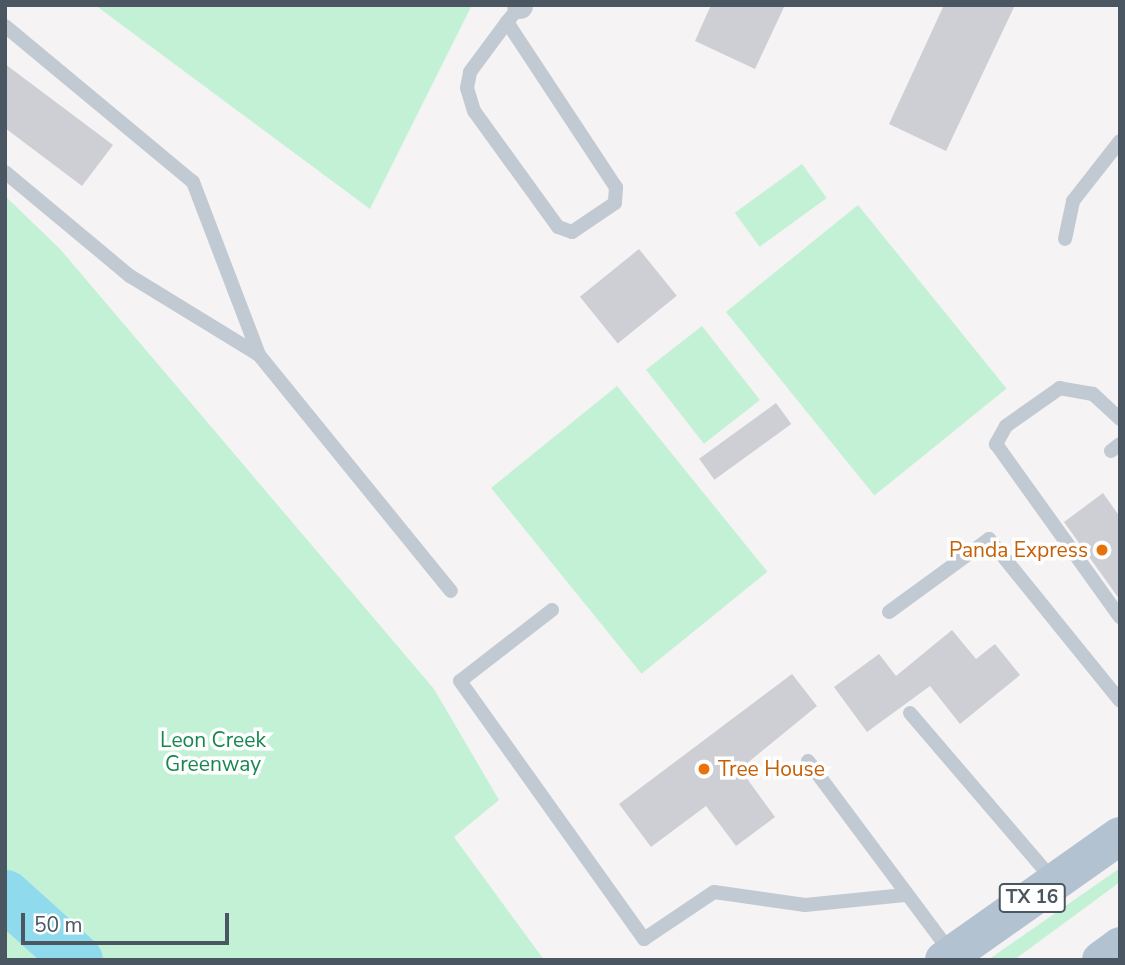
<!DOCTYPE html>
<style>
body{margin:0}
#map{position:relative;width:1125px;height:965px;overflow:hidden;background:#f5f3f3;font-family:"Nunito Sans",sans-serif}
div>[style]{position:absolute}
.green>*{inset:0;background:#c3f1d5;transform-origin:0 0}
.river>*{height:51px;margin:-25.5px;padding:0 25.5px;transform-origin:25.5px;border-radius:25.5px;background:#90daee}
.building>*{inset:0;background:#cdcfd5;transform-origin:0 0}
.service>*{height:14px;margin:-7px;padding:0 7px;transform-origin:7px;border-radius:7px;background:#c1cad2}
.minor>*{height:26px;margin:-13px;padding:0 13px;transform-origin:13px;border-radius:13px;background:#c1cad2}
.primary>*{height:38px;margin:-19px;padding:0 19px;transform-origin:19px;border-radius:19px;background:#b3c2d1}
.dots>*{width:19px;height:19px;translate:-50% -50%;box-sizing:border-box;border:4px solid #fff;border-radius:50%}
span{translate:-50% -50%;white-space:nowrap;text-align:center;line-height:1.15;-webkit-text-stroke:7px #fff;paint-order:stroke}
.shield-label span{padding:2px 5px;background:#fff;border:2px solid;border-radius:5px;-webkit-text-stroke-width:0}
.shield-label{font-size:19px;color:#4a5661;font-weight:700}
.food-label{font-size:21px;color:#c56008}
.right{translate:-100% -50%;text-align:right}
.left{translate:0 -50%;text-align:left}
.park-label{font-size:21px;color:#17864f}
.frame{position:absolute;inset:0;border:7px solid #4a5661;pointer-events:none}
.scale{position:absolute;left:21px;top:913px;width:208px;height:32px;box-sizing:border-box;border:4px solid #4a5661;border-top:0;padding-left:9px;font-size:21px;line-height:24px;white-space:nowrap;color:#4a5661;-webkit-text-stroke:5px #fff;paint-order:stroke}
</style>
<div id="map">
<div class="green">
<div style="clip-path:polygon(95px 5px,472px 5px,370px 209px)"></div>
<div style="left:802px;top:164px;width:42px;height:83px;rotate:54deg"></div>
<div style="clip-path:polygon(5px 196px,60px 249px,434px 689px,499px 800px,454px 837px,544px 960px,5px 960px)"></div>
<div style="left:858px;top:205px;width:236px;height:170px;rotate:51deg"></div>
<div style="left:702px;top:326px;width:94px;height:71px;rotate:52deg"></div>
<div style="left:617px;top:386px;width:239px;height:162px;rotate:51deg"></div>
<div style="clip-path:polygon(1120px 868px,1120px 882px,1014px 960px,988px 960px)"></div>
</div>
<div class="river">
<div style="left:5px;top:895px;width:97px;rotate:42.1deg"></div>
</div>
<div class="building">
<div style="clip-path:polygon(711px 5px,785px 5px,755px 69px,695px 41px)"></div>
<div style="clip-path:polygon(944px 5px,1015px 5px,946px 151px,889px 124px)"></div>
<div style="clip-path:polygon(5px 64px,113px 145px,82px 186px,5px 128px)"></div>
<div style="left:639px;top:249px;width:60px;height:76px;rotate:51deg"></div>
<div style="left:776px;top:403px;width:26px;height:95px;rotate:54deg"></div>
<div style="clip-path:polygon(1103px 493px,1120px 517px,1120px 600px,1064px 522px)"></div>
<div style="clip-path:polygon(952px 630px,976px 659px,995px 644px,1020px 675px,960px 724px,930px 686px,867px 732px,834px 687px,879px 654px,896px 676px)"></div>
<div style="clip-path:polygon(792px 674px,817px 706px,740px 769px,775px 817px,736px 846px,706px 806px,651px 847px,619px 804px)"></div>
</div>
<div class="service">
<div style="left:507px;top:22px;width:198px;rotate:56.6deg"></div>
<div style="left:616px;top:187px;width:16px;rotate:94deg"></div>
<div style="left:615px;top:203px;width:52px;rotate:146deg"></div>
<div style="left:572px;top:232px;width:15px;rotate:-160deg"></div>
<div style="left:558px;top:227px;width:143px;rotate:-125.9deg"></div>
<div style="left:474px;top:111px;width:24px;rotate:-107deg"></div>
<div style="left:467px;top:88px;width:16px;rotate:-79deg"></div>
<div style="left:470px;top:72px;width:62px;rotate:-53.5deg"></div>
<div style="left:507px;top:22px;width:21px;rotate:-51deg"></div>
<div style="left:5px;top:26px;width:244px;rotate:39.7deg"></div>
<div style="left:193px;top:182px;width:185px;rotate:69.1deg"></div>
<div style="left:259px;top:355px;width:304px;rotate:50.9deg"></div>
<div style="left:5px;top:172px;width:163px;rotate:39.8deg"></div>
<div style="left:130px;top:276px;width:151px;rotate:31.5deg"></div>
<div style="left:1065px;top:239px;width:39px;rotate:-78deg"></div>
<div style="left:1073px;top:201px;width:76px;rotate:-51.9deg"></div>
<div style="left:1120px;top:419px;width:37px;rotate:-137deg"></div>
<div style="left:1093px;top:394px;width:34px;rotate:-170deg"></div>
<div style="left:1060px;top:388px;width:66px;rotate:144.9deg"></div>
<div style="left:1006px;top:426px;width:21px;rotate:119deg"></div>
<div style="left:996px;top:444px;width:213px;rotate:54.4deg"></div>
<div style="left:1111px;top:451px;width:11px;rotate:-38deg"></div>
<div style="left:552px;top:610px;width:116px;rotate:142.3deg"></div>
<div style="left:460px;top:681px;width:317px;rotate:54.5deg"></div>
<div style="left:644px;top:939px;width:84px;rotate:-33.9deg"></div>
<div style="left:714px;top:892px;width:92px;rotate:8.1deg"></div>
<div style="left:805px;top:905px;width:100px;rotate:-5.7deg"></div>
<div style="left:889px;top:612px;width:124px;rotate:-36.1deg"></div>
<div style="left:989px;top:539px;width:208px;rotate:51deg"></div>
<div style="left:910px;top:713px;width:221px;rotate:49.4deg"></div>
<div style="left:808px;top:761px;width:239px;rotate:53.3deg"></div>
</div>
<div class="minor">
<div style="left:520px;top:6px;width:1px;rotate:-90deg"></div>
</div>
<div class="primary">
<div style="left:944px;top:960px;width:215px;rotate:-35.2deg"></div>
<div style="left:1101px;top:960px;width:24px;rotate:-36deg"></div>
</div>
<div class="dots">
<div style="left:1102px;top:550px;background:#e8710a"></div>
<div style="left:704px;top:769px;background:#e8710a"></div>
</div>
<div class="shield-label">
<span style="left:1032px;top:898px">TX 16</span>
</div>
<div class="food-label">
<span class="right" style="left:1088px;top:550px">Panda Express</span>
<span class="left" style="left:718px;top:769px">Tree House</span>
</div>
<div class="park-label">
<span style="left:213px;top:752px">Leon Creek<br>Greenway</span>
</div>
<div class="frame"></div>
<div class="scale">50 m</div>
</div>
